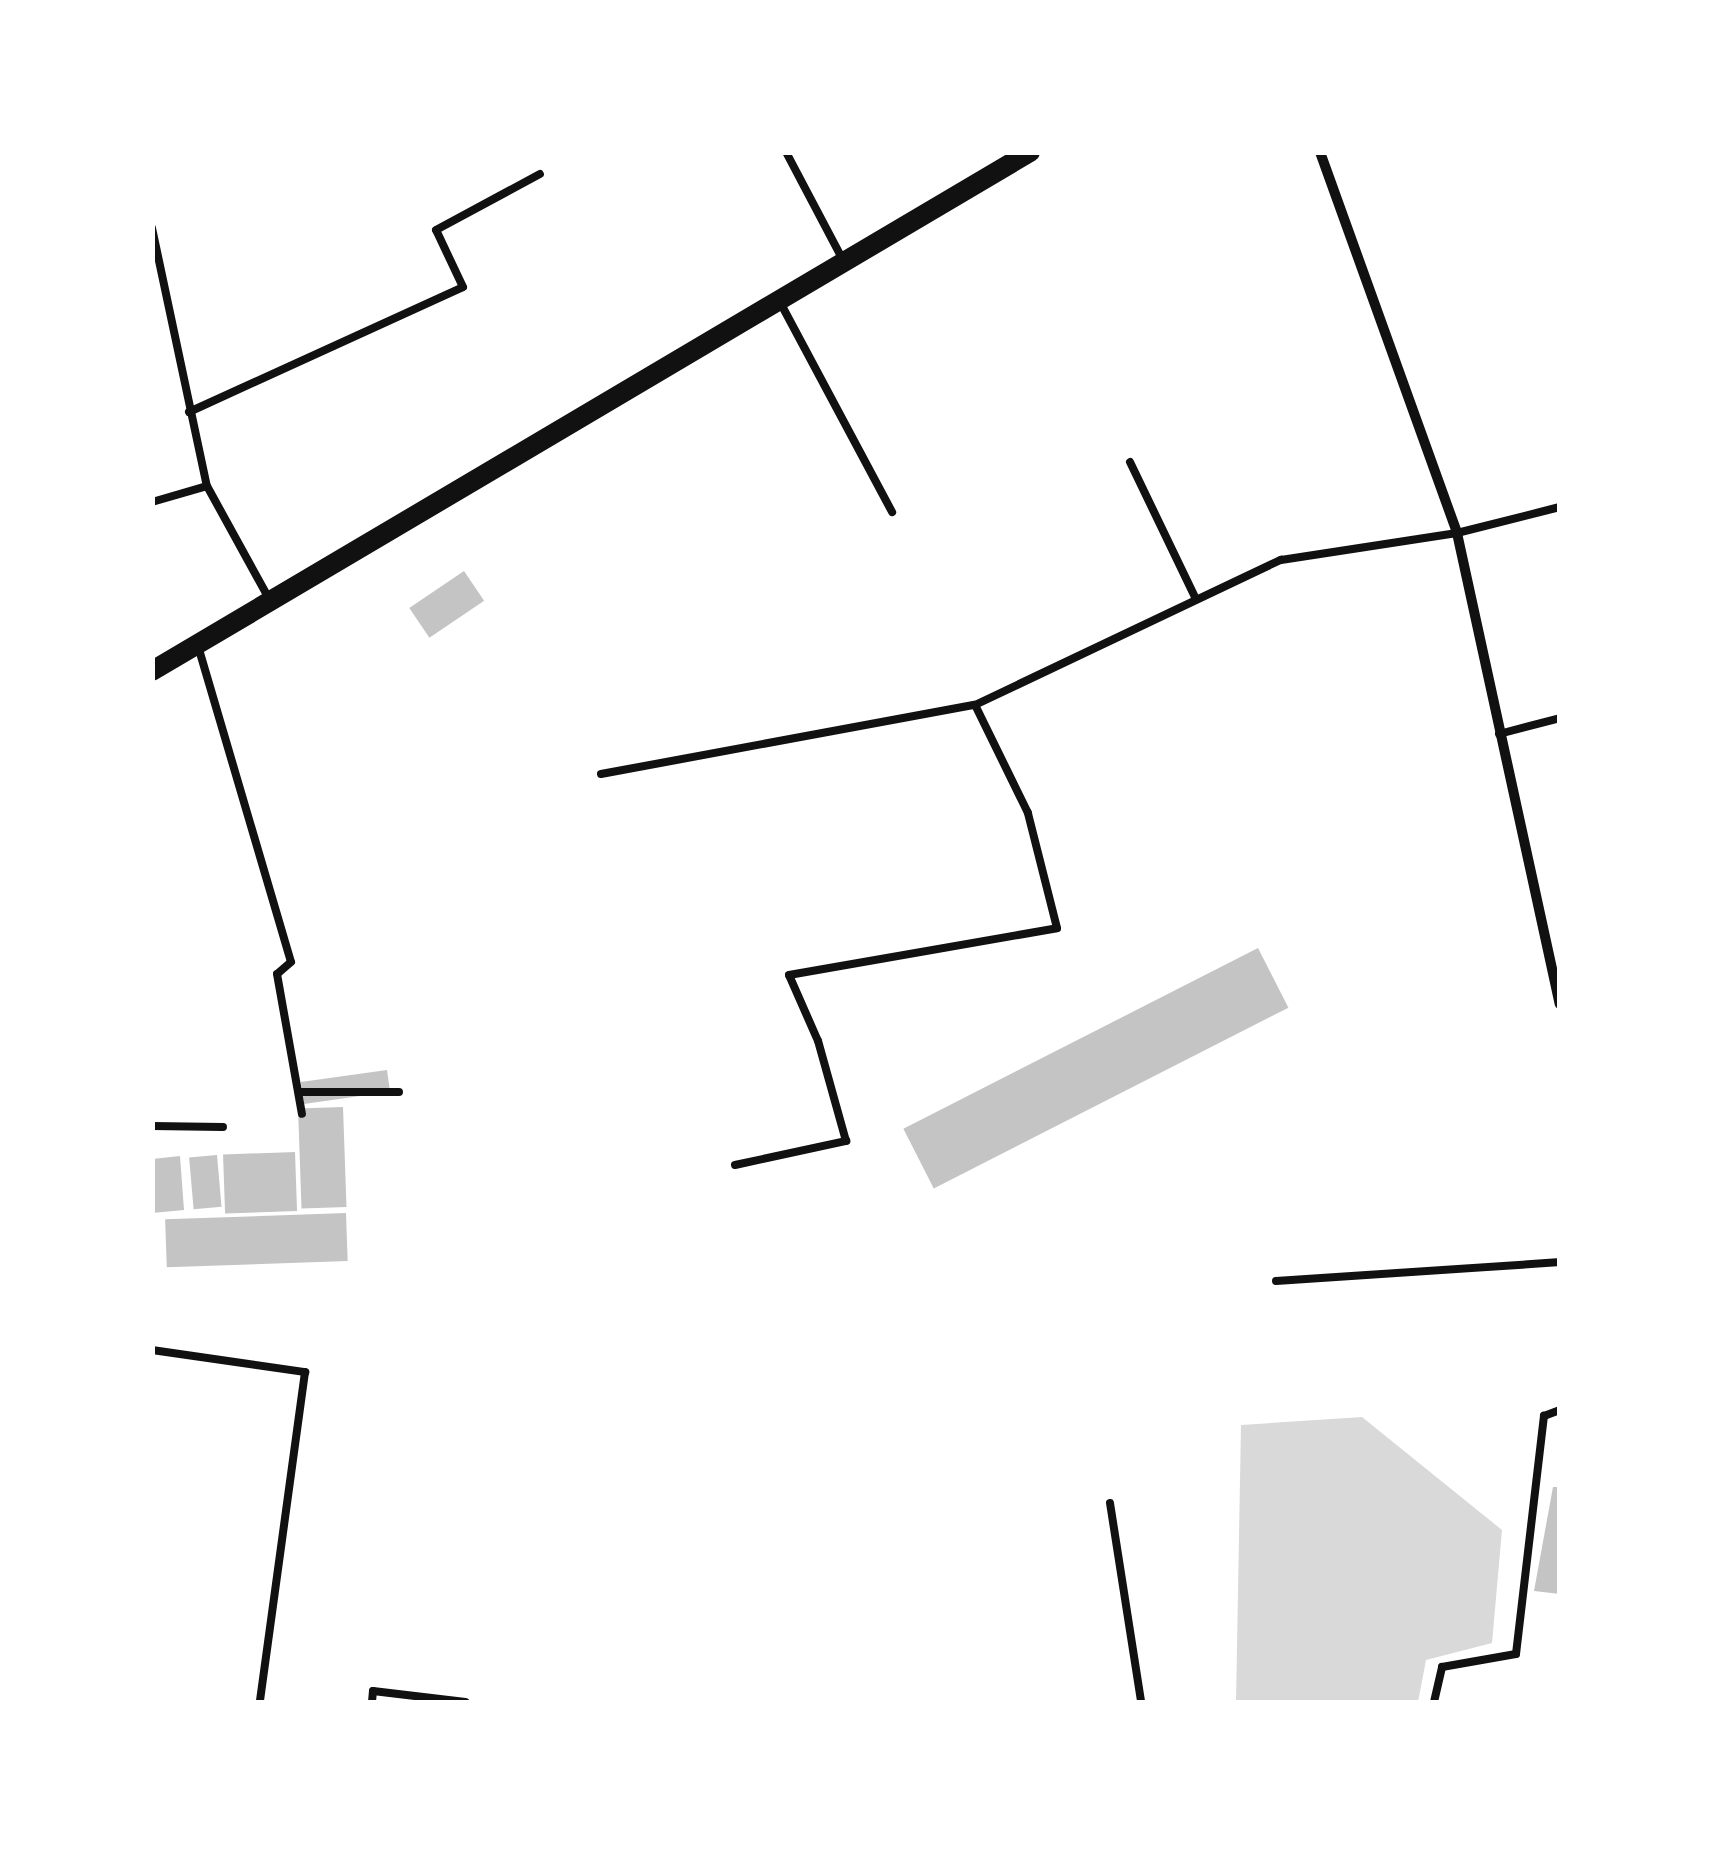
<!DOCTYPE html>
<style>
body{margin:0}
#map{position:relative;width:1712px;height:1855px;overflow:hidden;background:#fff;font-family:"Exo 2",sans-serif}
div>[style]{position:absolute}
.water>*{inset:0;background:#d9d9d9}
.building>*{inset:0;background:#c4c4c4;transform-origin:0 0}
.service>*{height:8px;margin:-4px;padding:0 4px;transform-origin:4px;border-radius:4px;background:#111}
.minor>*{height:10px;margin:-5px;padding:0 5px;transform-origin:5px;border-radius:5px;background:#111}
.secondary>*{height:20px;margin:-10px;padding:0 10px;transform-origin:10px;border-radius:10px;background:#111}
span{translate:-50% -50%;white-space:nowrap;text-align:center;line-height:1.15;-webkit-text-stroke:9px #fff;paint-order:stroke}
.frame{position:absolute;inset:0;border:155px solid #fff;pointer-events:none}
</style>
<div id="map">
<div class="water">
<div style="clip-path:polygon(1362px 1417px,1502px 1530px,1492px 1643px,1426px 1660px,1418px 1702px,1236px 1702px,1241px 1425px)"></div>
</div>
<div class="building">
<div style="left:464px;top:571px;width:36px;height:66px;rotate:56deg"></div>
<div style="left:1258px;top:948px;width:67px;height:398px;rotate:63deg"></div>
<div style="left:387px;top:1070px;width:22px;height:87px;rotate:82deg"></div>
<div style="left:343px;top:1107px;width:100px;height:45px;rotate:88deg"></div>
<div style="left:295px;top:1152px;width:59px;height:72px;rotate:88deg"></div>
<div style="left:217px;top:1155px;width:52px;height:28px;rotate:85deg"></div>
<div style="clip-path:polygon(180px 1156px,184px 1210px,152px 1213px,152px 1159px)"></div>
<div style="left:346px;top:1213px;width:48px;height:181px;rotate:88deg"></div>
<div style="clip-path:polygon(1553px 1487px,1560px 1487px,1560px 1594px,1534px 1591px)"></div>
</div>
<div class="service">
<div style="left:786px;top:152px;width:120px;rotate:62.2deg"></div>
<div style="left:152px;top:228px;width:264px;rotate:78deg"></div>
<div style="left:207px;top:486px;width:129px;rotate:61.2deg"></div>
<div style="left:781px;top:304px;width:236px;rotate:61.9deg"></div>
<div style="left:189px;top:412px;width:301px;rotate:-24.5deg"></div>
<div style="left:463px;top:287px;width:63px;rotate:-115.3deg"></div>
<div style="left:436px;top:230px;width:118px;rotate:-28.3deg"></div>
<div style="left:1130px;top:462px;width:152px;rotate:64.3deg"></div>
<div style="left:152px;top:502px;width:57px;rotate:-16.2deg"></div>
<div style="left:198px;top:646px;width:329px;rotate:73.6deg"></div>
<div style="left:291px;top:962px;width:18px;rotate:139deg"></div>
<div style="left:277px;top:974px;width:142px;rotate:79.9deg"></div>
<div style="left:1499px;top:734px;width:63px;rotate:-14.7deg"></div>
<div style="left:601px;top:774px;width:380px;rotate:-10.5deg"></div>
<div style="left:975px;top:705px;width:339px;rotate:-25.4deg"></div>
<div style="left:1281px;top:560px;width:178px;rotate:-8.7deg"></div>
<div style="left:1457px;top:533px;width:106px;rotate:-14.2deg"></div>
<div style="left:299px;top:1092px;width:100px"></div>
<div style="left:152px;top:1126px;width:71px;rotate:0.8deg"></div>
<div style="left:735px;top:1165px;width:114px;rotate:-12.2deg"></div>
<div style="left:846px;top:1141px;width:104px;rotate:-105.6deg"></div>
<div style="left:818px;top:1041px;width:72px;rotate:-113.7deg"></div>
<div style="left:789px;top:975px;width:272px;rotate:-9.9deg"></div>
<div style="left:1057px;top:928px;width:119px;rotate:-104.2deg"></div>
<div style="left:1028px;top:813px;width:120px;rotate:-116.1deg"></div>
<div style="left:1276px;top:1281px;width:285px;rotate:-3.8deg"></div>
<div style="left:152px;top:1350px;width:155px;rotate:8.2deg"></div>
<div style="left:305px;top:1372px;width:333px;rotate:97.8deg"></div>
<div style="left:1110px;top:1503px;width:201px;rotate:81.1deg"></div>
<div style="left:372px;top:1702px;width:11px;rotate:-85deg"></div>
<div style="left:373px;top:1691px;width:93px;rotate:6.8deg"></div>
<div style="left:1434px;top:1702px;width:36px;rotate:-77deg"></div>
<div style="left:1442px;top:1667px;width:75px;rotate:-10deg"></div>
<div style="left:1516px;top:1654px;width:240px;rotate:-83.3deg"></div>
<div style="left:1544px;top:1416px;width:17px;rotate:-21deg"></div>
</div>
<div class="minor">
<div style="left:1320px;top:152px;width:405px;rotate:70.2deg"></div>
<div style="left:1457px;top:533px;width:482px;rotate:77.7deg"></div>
</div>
<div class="secondary">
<div style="left:152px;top:671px;width:1020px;rotate:-30.59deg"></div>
</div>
<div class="frame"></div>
</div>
